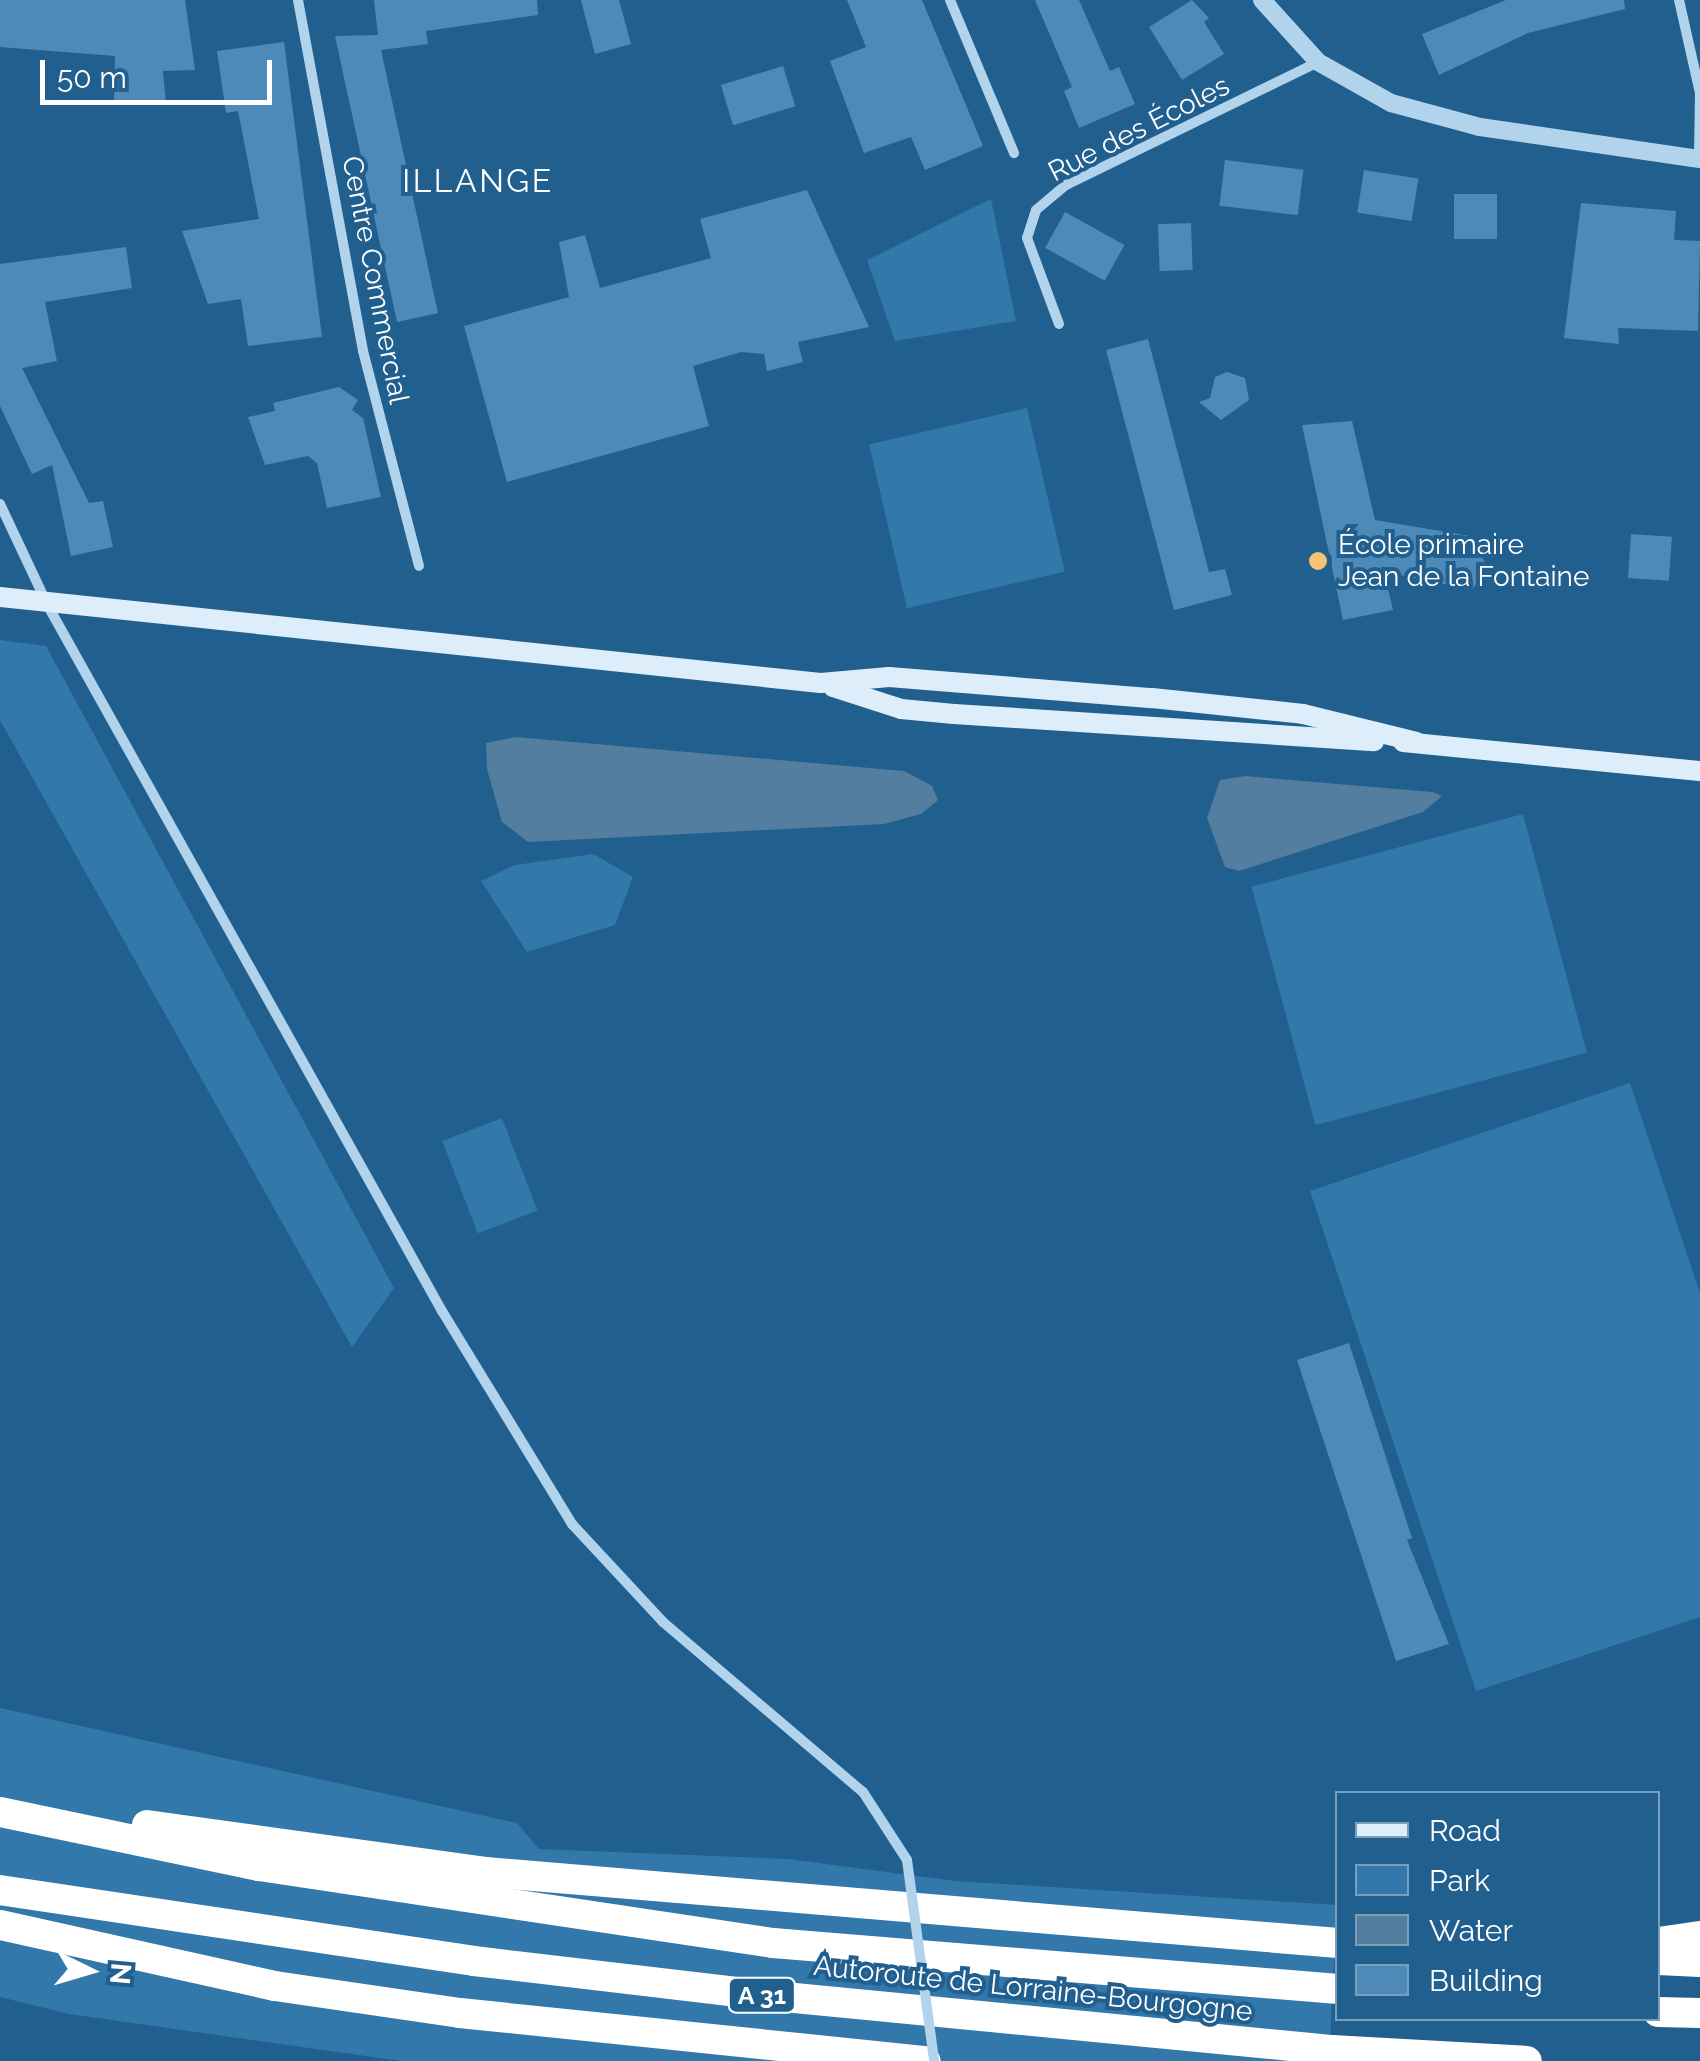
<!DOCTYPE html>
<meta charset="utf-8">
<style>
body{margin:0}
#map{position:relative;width:1700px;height:2061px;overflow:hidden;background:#215f8f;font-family:Raleway,sans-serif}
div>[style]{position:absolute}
.green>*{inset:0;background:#3278aa;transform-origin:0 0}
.water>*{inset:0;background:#537e9f}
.building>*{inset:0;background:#4e8ab8;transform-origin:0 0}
.minor>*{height:10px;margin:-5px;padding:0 5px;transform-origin:5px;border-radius:5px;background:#b1d3ec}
.tertiary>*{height:18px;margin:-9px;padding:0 9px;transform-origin:9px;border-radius:9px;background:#b1d3ec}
.secondary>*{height:20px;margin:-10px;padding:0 10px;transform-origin:10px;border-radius:10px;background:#ddedf9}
.motorway>*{height:30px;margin:-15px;padding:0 15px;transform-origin:15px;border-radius:15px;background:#fff}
.minor-bridge>*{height:10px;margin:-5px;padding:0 5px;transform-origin:5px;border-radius:5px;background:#b1d3ec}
.dots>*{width:28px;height:28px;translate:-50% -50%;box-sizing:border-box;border:5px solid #215f8f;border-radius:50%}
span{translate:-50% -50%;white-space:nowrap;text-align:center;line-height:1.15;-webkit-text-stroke:8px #215f8f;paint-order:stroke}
.shield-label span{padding:2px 8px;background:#215f8f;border:2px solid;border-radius:8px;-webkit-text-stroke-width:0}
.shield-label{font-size:25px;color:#fff;font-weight:700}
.street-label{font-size:28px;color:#fff}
.poi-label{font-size:28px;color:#fff}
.left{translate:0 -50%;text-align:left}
.quarter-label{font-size:32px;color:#fff;letter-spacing:2.5px}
.legend{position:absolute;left:1335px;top:1791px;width:325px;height:230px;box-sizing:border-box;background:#215f8f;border:2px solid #7a9fbc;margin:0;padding:12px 18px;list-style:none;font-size:30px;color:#fff}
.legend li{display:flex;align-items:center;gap:20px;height:50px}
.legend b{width:50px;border:2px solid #7a9fbc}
.north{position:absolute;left:40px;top:1921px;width:100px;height:100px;-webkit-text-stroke:8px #215f8f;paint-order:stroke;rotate:95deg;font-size:28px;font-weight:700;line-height:40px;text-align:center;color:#fff}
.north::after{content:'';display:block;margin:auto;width:35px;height:45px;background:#fff;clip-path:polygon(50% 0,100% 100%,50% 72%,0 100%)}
.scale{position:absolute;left:40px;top:60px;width:232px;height:45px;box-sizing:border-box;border:5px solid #fff;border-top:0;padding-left:12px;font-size:30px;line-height:35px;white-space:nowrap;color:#fff;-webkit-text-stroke:8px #215f8f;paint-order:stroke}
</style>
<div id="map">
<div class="green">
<div style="clip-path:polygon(991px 199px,1016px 321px,895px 341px,867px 260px)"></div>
<div style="left:1027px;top:408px;width:168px;height:162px;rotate:77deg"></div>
<div style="clip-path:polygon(0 640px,46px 646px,394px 1288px,352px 1347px,0 720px)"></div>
<div style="left:1523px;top:814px;width:247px;height:281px;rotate:75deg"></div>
<div style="clip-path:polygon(593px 854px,633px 877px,615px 925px,527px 952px,481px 881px,515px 865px)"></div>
<div style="clip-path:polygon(1630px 1083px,1700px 1293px,1700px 1617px,1476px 1691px,1310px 1191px)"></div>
<div style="left:502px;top:1118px;width:99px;height:64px;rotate:69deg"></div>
<div style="clip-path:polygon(0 1708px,517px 1823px,539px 1849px,788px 1859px,955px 1881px,1337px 1905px,1329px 2061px,401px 2061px,69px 2014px,0 1997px)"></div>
</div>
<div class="water">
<div style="clip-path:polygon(516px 737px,904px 771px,932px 786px,938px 800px,921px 814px,884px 824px,528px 842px,502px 822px,487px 769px,486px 743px)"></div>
<div style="clip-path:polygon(1245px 776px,1432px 792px,1442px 796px,1423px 812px,1239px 871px,1225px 867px,1207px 818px,1220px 780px)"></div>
</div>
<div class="building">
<div style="clip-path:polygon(0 0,185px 0,195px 70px,163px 71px,166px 104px,114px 105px,115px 56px,0 47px)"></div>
<div style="clip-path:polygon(374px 0,537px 0,538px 15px,426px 31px,428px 44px,381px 50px,438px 313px,397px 322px,335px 36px,378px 35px)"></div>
<div style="clip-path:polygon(581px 0,619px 0,631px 44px,595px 54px)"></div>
<div style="clip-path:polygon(847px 0,922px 0,983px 146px,925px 170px,911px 137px,864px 153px,830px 61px,866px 47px)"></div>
<div style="clip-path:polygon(1035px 0,1079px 0,1110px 71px,1119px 67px,1135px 104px,1079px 128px,1064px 91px,1072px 87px)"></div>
<div style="clip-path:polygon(1192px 0,1209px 18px,1204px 22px,1224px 54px,1182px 80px,1149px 27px)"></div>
<div style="clip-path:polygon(1506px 0,1624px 0,1625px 9px,1528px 33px,1439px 75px,1422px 34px)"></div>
<div style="clip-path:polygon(284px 42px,322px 337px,248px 346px,241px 299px,208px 304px,182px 231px,259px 219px,238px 111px,226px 113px,217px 51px)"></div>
<div style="left:783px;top:66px;width:42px;height:65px;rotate:73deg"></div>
<div style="left:1225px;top:160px;width:79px;height:46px;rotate:7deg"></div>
<div style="left:1364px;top:170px;width:55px;height:43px;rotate:9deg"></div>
<div style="clip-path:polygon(807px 190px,869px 327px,798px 342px,803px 362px,767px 371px,764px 354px,741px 352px,693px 366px,709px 426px,507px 482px,464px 326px,569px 297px,559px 242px,585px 235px,600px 288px,711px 258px,700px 219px)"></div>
<div style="left:1454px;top:194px;width:43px;height:45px"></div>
<div style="clip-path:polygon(1581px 203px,1676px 211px,1674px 240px,1700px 241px,1698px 331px,1618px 328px,1619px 344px,1564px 338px)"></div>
<div style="left:1065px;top:212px;width:68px;height:41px;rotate:29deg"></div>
<div style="left:1191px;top:223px;width:47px;height:33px;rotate:88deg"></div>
<div style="clip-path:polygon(126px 247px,132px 288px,45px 302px,57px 361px,22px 368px,89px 503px,103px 501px,113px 547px,71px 556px,52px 465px,32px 474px,0 406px,0 264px)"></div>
<div style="clip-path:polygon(1148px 339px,1209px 572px,1225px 569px,1232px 595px,1174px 610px,1106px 350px)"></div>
<div style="clip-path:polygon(1227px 372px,1245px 378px,1249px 400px,1221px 420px,1199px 402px,1210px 398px,1215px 377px)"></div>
<div style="clip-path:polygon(339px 387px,358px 400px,352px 410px,363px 418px,381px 497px,327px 508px,317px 463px,308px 456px,265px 465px,248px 417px,275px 411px,273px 403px)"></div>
<div style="clip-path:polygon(1352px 421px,1375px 520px,1482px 538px,1478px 551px,1488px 567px,1472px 590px,1384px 572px,1393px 610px,1343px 620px,1302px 425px)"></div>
<div style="left:1631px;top:534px;width:41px;height:44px;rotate:4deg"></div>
<div style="clip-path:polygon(1349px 1343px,1412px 1538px,1407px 1540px,1449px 1644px,1396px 1661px,1297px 1360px)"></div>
</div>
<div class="minor">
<div style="left:298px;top:0;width:357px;rotate:79.5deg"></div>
<div style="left:363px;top:351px;width:222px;rotate:75.4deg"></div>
<div style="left:950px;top:0;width:166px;rotate:67.3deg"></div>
<div style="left:1679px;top:0;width:95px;rotate:77.3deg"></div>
<div style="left:1700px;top:93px;width:66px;rotate:90.9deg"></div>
<div style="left:1059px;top:324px;width:92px;rotate:-110.4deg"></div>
<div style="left:1027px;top:238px;width:29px;rotate:-72deg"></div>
<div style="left:1036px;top:210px;width:39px;rotate:-40deg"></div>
<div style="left:1066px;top:185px;width:280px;rotate:-26deg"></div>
<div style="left:0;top:504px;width:113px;rotate:64.8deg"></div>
<div style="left:48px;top:606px;width:808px;rotate:60.8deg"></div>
<div style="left:442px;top:1311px;width:250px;rotate:58.6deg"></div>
<div style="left:572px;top:1524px;width:134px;rotate:47.1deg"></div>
<div style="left:663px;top:1622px;width:262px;rotate:40.4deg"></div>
<div style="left:863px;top:1792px;width:81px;rotate:57.1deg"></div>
</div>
<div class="tertiary">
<div style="left:1262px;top:0;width:84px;rotate:47.9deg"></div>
<div style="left:1318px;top:62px;width:84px;rotate:29.3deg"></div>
<div style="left:1391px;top:103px;width:92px;rotate:15.1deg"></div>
<div style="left:1480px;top:127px;width:222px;rotate:8.3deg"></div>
</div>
<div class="secondary">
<div style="left:0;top:597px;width:825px;rotate:5.98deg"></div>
<div style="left:821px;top:683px;width:68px;rotate:-5deg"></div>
<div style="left:889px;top:677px;width:264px;rotate:4.6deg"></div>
<div style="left:1152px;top:698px;width:152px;rotate:6deg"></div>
<div style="left:1303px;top:714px;width:117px;rotate:13.8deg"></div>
<div style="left:833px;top:687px;width:71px;rotate:17.9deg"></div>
<div style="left:901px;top:709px;width:53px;rotate:5.4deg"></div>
<div style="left:954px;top:714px;width:421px;rotate:3.7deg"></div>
<div style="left:1403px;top:742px;width:298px;rotate:5.6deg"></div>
</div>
<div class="motorway">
<div style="left:0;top:1812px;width:265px;rotate:11.8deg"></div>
<div style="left:259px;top:1866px;width:520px;rotate:8.52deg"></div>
<div style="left:773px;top:1943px;width:567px;rotate:4.65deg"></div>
<div style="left:147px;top:1825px;width:341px;rotate:7.9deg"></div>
<div style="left:485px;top:1872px;width:856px;rotate:4.76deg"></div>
<div style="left:0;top:1890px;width:479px;rotate:8.5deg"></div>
<div style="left:474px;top:1961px;width:302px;rotate:6.7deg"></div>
<div style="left:774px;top:1996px;width:561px;rotate:5.53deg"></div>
<div style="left:1332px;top:2050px;width:195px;rotate:3.2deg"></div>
<div style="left:0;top:1925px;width:282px;rotate:12.5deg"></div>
<div style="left:275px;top:1986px;width:187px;rotate:8.3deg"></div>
<div style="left:460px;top:2013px;width:468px;rotate:5.9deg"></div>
<div style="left:1658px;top:1942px;width:42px;rotate:-8.1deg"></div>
<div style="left:1658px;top:1960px;width:42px;rotate:2.7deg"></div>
<div style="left:1658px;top:2012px;width:42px;rotate:1.4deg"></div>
</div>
<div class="minor-bridge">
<div style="left:907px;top:1860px;width:203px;rotate:82.3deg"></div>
</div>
<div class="dots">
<div style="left:1318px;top:561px;background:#f9c173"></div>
</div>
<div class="shield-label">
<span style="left:762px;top:1995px">A 31</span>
</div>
<div class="street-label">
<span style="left:1139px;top:129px;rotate:-27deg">Rue des Écoles</span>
<span style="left:375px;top:280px;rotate:79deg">Centre Commercial</span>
<span style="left:1033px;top:1989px;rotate:6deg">Autoroute de Lorraine-Bourgogne</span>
</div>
<div class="poi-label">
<span class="left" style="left:1338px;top:561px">École primaire<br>Jean de la Fontaine</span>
</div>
<div class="quarter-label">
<span style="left:478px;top:181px">ILLANGE</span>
</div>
<ul class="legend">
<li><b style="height:12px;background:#ddedf9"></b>Road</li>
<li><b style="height:28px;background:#3278aa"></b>Park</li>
<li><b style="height:28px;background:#537e9f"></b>Water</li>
<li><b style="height:28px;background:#4e8ab8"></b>Building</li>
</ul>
<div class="north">N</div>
<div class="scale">50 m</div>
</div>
